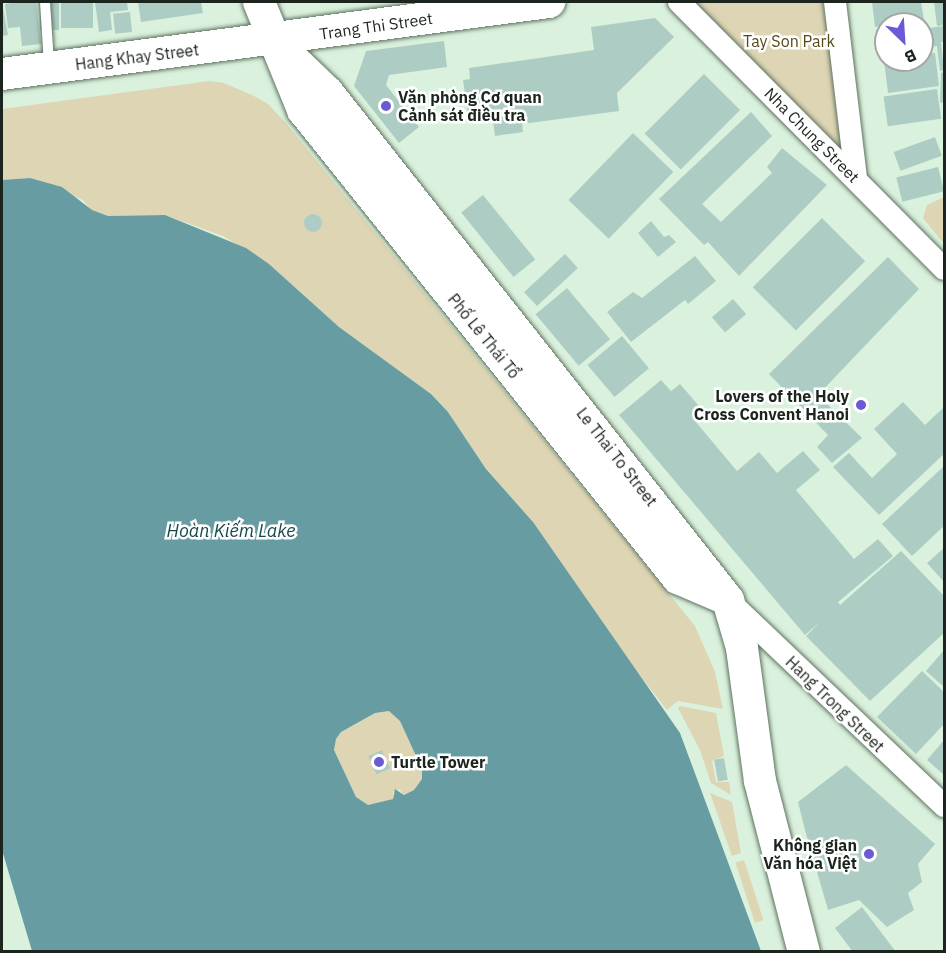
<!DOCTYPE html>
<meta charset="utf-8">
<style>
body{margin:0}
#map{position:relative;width:946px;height:953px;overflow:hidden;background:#daf2dd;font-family:"IBM Plex Sans",sans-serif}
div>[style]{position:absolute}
.green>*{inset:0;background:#ded5b4;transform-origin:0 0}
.water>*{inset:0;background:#679da2}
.building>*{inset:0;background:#adcdc4;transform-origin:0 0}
.round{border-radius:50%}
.roads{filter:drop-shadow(0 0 2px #5e7260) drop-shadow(0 0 2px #5e7260)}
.lane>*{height:10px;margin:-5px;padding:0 5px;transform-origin:5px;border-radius:5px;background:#fff}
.street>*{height:22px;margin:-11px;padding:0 11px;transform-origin:11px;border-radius:11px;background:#fff}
.secondary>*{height:32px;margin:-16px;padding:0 16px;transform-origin:16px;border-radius:16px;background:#fff}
.dots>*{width:16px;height:16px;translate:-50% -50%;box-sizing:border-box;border:3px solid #fff;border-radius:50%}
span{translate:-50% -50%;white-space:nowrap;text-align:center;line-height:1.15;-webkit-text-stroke:5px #fff;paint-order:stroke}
.street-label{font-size:16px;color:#1c251d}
.park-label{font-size:16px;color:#574918}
.poi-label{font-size:16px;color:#1c251d;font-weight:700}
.left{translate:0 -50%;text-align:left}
.right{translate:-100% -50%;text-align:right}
.water-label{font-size:18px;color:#16474b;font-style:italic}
.frame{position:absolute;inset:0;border:3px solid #1c251d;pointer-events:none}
.north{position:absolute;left:874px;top:12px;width:60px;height:60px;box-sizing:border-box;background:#fff;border:2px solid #a4a8a5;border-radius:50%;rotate:155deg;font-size:16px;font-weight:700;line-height:24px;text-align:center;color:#1c251d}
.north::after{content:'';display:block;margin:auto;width:21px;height:27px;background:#6a5bd5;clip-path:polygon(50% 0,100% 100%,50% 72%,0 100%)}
</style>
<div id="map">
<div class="green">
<div style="clip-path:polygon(693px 2px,823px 2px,845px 154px)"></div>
<div style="clip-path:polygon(209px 81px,224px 83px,254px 96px,268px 104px,285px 122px,695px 626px,715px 672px,723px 709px,678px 701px,667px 710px,607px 633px,533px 522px,486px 469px,448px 412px,431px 394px,339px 327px,269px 264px,223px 236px,165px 215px,108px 216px,91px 210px,83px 200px,30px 178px,2px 180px,2px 109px)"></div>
<div style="clip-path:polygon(944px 197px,944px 244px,923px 218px,927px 205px)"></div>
<div style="clip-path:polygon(680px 706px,716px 713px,724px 756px,712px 761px,716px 782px,729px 782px,731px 795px,711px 783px,700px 750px,678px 708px)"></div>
<div style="clip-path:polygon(390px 711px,400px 720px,422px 769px,422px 779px,414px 790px,404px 795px,399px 789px,393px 792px,393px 799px,368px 805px,356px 797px,334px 750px,336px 739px,341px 732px,375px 713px)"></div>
<div style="clip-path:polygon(710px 793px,732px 802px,741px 853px,732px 856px)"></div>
<div style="left:744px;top:860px;width:63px;height:9px;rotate:72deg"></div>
</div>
<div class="water">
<div style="clip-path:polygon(evenodd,30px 178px,62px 187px,92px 210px,108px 216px,165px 215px,246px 248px,269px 264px,339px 327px,431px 394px,448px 412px,486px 469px,533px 522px,680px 733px,761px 951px,32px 951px,2px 850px,2px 180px,30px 178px,389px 711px,400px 721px,422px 769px,422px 779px,414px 790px,404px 795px,395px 789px,393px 799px,368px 805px,356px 797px,334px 750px,336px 739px,341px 732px,375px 713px,389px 711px)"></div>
</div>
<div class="building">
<div style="clip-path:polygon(2px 2px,8px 35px,2px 36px)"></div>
<div style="clip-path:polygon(17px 2px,36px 2px,41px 44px,22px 46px,20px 27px,8px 28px,5px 4px)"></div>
<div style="left:40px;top:2px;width:19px;height:28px"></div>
<div style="left:61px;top:2px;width:32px;height:26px"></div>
<div style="clip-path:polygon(95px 2px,127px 2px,128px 10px,110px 12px,112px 30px,99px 32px)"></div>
<div style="clip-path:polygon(138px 2px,201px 2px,203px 13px,141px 22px)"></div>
<div style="clip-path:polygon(872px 2px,921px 2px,924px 20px,875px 27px)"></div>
<div style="clip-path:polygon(934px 2px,944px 2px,944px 25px,937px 26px)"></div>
<div style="left:130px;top:12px;width:20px;height:17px;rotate:84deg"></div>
<div style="clip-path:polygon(655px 18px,674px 37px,617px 93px,619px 111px,522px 124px,523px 132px,495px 136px,493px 121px,483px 123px,482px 113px,468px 115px,463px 80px,470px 79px,469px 68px,594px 50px,591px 27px)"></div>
<div style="clip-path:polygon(944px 26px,944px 42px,941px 42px,944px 70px,940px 71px,937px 46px,924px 48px,922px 29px)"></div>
<div style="clip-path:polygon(886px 29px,886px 59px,880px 60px,876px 30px)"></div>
<div style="clip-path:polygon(444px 41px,447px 67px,389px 75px,386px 85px,419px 127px,399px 143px,354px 86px,366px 51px)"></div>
<div style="clip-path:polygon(935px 53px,939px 86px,888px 93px,884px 61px,922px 60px,922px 55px)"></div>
<div style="clip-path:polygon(944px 72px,944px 102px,940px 103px,941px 73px)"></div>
<div style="left:704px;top:74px;width:51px;height:84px;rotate:45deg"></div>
<div style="left:937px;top:89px;width:30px;height:54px;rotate:82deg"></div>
<div style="clip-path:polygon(751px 112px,772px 136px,702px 204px,721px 222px,772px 173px,767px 167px,782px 148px,827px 185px,739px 276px,708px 242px,704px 245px,659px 199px)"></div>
<div style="left:633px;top:133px;width:56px;height:93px;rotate:44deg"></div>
<div style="left:935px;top:137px;width:20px;height:44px;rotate:70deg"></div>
<div style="left:938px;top:167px;width:25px;height:43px;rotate:76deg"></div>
<div style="left:483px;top:195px;width:83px;height:28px;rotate:51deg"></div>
<div class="round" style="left:304px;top:214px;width:18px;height:18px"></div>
<div style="left:822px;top:218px;width:61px;height:98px;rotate:45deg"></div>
<div style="clip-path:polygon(651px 221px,664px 237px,669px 235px,676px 242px,658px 257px,638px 233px)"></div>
<div style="left:565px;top:254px;width:19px;height:56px;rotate:47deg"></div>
<div style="clip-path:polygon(695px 256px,716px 281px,688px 304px,685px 300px,631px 342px,607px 312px,633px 292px,642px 298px)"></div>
<div style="clip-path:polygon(888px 257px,919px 289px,818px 395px,862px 438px,832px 463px,817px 447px,828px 435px,769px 374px)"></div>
<div style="left:567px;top:288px;width:67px;height:41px;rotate:50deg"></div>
<div style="left:733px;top:299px;width:20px;height:28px;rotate:49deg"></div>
<div style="left:622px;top:336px;width:42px;height:45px;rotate:50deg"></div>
<div style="clip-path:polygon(661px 380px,671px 391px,680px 384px,705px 413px,695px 421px,737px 471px,759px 452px,777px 473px,803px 451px,820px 470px,796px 490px,854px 559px,878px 539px,893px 556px,838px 602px,840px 605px,901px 551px,944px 596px,944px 633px,870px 701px,806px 636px,820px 622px,805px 635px,619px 415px)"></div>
<div style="clip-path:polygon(903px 402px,925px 425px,944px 407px,944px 454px,879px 515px,833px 467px,849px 453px,872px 478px,897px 454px,874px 429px)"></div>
<div style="clip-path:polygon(944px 466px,944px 526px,912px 556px,882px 524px)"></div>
<div style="clip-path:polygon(944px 548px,944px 582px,927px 563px)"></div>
<div style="clip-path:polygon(944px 650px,944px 687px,926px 671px)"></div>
<div style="clip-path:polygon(922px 671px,944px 692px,944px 724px,916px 754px,877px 717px)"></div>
<div style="clip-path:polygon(944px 740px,944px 775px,927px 760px)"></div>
<div style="left:382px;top:750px;width:20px;height:15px;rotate:66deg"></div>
<div style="left:724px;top:758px;width:22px;height:10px;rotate:80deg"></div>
<div style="clip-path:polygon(846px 765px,935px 844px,918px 864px,922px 882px,908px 893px,914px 910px,887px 927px,859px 900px,828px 910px,805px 830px,798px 802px)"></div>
<div style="clip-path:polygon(862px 907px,896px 952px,853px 952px,835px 928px)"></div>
</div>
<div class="roads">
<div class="lane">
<div style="left:45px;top:2px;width:62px;rotate:86.3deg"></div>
</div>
<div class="street">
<div style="left:679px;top:2px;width:376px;rotate:45.2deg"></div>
<div style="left:835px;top:2px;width:177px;rotate:83.2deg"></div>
<div style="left:730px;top:602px;width:296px;rotate:43.6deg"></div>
</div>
<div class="secondary">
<div style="left:259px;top:2px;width:117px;rotate:67.8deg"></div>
<div style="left:303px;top:110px;width:600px;rotate:51.3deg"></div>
<div style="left:678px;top:578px;width:53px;rotate:23.2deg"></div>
<div style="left:273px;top:40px;width:76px;rotate:43.9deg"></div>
<div style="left:328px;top:93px;width:646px;rotate:51.73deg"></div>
<div style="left:728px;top:600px;width:50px;rotate:73.7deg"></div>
<div style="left:742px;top:648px;width:134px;rotate:82.3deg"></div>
<div style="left:760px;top:781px;width:177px;rotate:75.6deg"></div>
<div style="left:2px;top:74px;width:552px;rotate:-7.5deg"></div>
</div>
</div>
<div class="dots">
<div style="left:386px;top:106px;background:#6a5bd5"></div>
<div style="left:861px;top:405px;background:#6a5bd5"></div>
<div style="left:379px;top:762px;background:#6a5bd5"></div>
<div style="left:869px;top:854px;background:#6a5bd5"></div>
</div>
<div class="street-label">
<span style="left:376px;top:26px;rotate:-8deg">Trang Thi Street</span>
<span style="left:137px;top:57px;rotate:-7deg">Hang Khay Street</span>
<span style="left:812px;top:135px;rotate:45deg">Nha Chung Street</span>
<span style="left:484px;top:336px;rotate:51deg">Phố Lê Thái Tổ</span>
<span style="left:617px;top:457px;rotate:52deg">Le Thai To Street</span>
<span style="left:835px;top:704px;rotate:44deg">Hang Trong Street</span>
</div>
<div class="park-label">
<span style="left:789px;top:41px">Tay Son Park</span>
</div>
<div class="poi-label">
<span class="left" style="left:398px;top:106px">Văn phòng Cơ quan<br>Cảnh sát điều tra</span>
<span class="right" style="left:849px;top:405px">Lovers of the Holy<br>Cross Convent Hanoi</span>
<span class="left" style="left:391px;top:762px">Turtle Tower</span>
<span class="right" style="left:857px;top:854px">Không gian<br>Văn hóa Việt</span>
</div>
<div class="water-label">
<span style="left:231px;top:531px">Hoàn Kiếm Lake</span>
</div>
<div class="frame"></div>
<div class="north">B</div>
</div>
